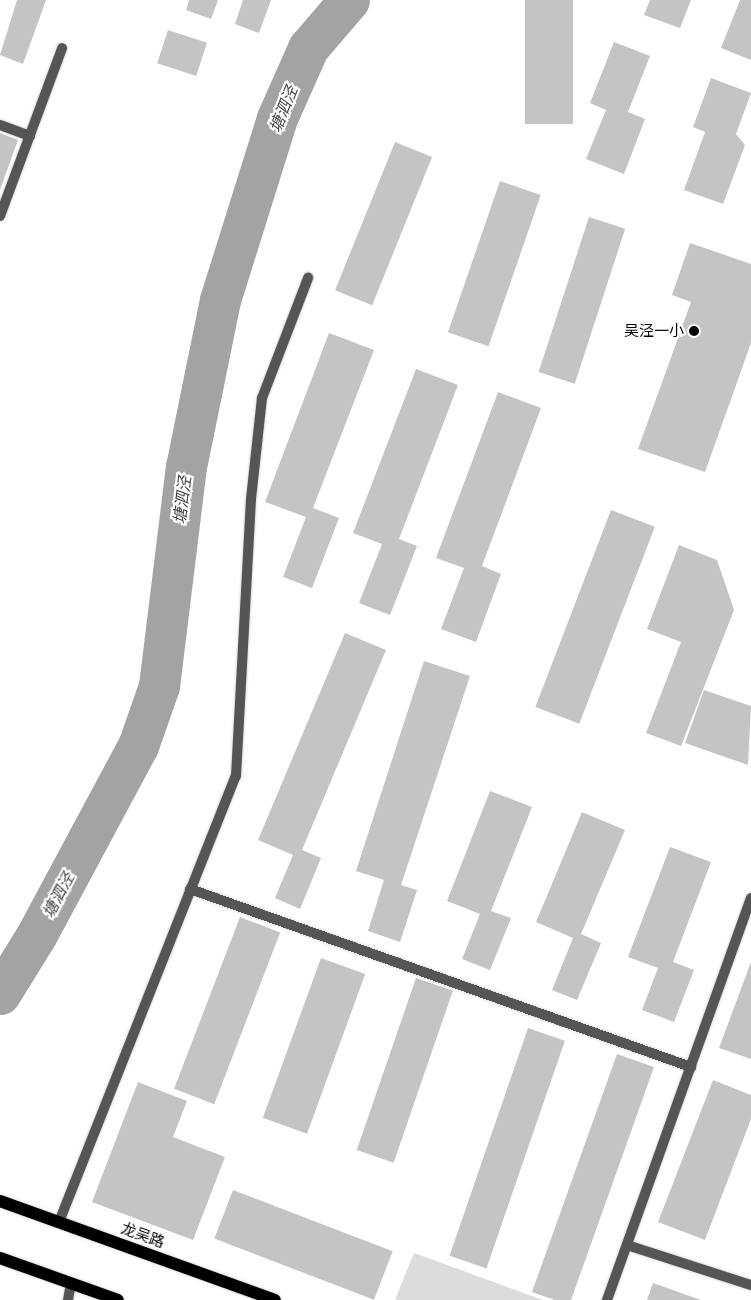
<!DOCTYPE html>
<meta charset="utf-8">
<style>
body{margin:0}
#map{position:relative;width:751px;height:1300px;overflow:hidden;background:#fff;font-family:"Exo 2","Noto Sans SC",sans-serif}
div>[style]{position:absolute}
.green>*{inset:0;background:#dcdcdc}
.river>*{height:41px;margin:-20.5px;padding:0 20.5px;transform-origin:20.5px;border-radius:20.5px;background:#a3a3a3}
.building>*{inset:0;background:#c4c4c4;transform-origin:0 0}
.roads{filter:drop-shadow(0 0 1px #dbdbdb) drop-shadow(0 0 1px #dbdbdb)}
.service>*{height:10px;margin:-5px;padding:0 5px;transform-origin:5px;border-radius:5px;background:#555}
.minor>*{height:10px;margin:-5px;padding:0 5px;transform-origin:5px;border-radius:5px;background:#555}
.primary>*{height:12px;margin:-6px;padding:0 6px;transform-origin:6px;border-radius:6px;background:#000}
.dots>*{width:14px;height:14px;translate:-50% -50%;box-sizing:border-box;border:2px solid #fff;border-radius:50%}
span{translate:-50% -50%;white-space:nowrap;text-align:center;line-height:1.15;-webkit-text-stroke:4.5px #fff;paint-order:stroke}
.poi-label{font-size:15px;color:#000}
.right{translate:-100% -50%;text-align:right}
.street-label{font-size:15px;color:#000}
.water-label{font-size:16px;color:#444;font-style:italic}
</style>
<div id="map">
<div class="green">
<div style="clip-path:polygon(414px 1253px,543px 1300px,395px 1300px)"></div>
</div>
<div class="river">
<div style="left:0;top:994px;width:70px;rotate:-58.3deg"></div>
<div style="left:37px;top:934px;width:213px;rotate:-61.8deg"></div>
<div style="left:138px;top:746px;width:64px;rotate:-70.7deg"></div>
<div style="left:159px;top:686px;width:221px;rotate:-83deg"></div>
<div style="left:186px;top:467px;width:170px;rotate:-78.5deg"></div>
<div style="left:220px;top:300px;width:191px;rotate:-72.6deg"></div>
<div style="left:277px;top:118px;width:77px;rotate:-66.1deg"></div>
<div style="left:308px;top:48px;width:63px;rotate:-49.5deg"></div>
</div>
<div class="building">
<div style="clip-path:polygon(17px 0,46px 0,23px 64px,0 55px)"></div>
<div style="clip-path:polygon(189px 0,218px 0,211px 19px,186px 10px)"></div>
<div style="clip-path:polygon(243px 0,271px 0,259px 33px,235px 24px)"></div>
<div style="left:525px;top:0;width:48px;height:124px"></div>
<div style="clip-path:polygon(650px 0,691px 0,680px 28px,644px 15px)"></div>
<div style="clip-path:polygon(740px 0,751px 0,751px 60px,721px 48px)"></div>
<div style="left:168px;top:30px;width:41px;height:35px;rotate:18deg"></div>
<div style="clip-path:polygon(614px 42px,650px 56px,628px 112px,645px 119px,624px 174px,586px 159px,606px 110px,590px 103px)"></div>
<div style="clip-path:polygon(711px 78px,751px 93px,736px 134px,745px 145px,723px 204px,684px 190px,705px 132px,693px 127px)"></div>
<div style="clip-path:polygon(0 133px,18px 140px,0 190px)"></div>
<div style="left:395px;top:142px;width:40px;height:160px;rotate:22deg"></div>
<div style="left:500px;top:181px;width:43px;height:160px;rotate:19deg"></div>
<div style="left:589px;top:217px;width:38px;height:163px;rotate:18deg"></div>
<div style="clip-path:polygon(690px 243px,751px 264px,751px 343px,705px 472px,638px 449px,691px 302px,672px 295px)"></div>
<div style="clip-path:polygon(329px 333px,374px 350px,313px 508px,339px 518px,312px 588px,283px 577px,306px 517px,265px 502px)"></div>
<div style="clip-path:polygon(416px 369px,458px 385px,399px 539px,417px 546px,390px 615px,359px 603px,382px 544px,353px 533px)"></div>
<div style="clip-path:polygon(498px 392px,541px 408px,482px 566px,501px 574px,476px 642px,441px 629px,464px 568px,436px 558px)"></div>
<div style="left:611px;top:510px;width:47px;height:211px;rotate:21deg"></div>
<div style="clip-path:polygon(679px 545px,717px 560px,734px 610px,681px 746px,646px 733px,681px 642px,647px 629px)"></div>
<div style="clip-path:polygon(345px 633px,386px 650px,302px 850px,321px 858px,300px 909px,275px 898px,293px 855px,258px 840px)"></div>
<div style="clip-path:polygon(424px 661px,470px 676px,401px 885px,417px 890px,400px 942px,368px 931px,384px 880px,356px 871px)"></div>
<div style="clip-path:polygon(704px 690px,751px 706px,748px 765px,685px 743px)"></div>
<div style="clip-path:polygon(490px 791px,532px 807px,491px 911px,511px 918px,490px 970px,462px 959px,480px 914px,447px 901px)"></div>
<div style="clip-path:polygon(582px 812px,625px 830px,581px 934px,601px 943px,577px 1000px,552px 990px,573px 938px,536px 922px)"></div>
<div style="clip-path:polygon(670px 847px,711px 862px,673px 962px,694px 970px,674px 1022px,642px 1010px,658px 968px,628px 957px)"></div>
<div style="left:240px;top:917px;width:43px;height:184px;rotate:21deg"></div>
<div style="left:321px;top:958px;width:47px;height:170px;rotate:20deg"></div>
<div style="clip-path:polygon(751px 962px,751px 1059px,719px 1048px)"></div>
<div style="left:416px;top:978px;width:39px;height:182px;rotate:19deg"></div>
<div style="left:528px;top:1028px;width:39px;height:241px;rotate:19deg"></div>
<div style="clip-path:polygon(617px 1054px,654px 1067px,571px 1300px,555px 1300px,532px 1292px)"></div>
<div style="clip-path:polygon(713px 1080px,751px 1095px,751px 1119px,705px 1240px,658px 1222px)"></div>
<div style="clip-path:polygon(138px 1082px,187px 1101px,173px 1137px,225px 1157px,193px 1240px,92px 1202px)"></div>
<div style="left:233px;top:1190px;width:171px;height:52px;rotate:21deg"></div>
<div style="clip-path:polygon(653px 1283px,701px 1300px,647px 1300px)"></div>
</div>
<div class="roads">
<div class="service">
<div style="left:0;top:125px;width:32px;rotate:20deg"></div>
<div style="left:0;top:216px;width:179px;rotate:-69.7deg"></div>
<div style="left:190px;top:889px;width:532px;rotate:19.56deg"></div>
<div style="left:59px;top:1222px;width:480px;rotate:-68.4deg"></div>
<div style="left:236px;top:776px;width:277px;rotate:-86.9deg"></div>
<div style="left:251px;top:499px;width:102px;rotate:-83.8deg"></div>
<div style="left:262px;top:398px;width:129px;rotate:-69deg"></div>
<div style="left:627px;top:1245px;width:130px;rotate:17.9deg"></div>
<div style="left:607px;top:1300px;width:427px;rotate:-70.3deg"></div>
</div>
<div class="minor">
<div style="left:68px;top:1300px;width:17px;rotate:-80deg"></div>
</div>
<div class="primary">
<div style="left:0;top:1201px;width:292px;rotate:19.8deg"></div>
<div style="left:0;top:1258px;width:125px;rotate:19.6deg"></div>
</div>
</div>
<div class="dots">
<div style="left:694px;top:331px;background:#000"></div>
</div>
<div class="poi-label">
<span class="right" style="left:684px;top:331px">吴泾一小</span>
</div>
<div class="street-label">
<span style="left:143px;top:1235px;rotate:20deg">龙吴路</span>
</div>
<div class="water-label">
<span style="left:283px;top:109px;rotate:-68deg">塘泗泾</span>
<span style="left:182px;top:500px;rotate:-83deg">塘泗泾</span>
<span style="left:58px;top:895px;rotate:-62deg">塘泗泾</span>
</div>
</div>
